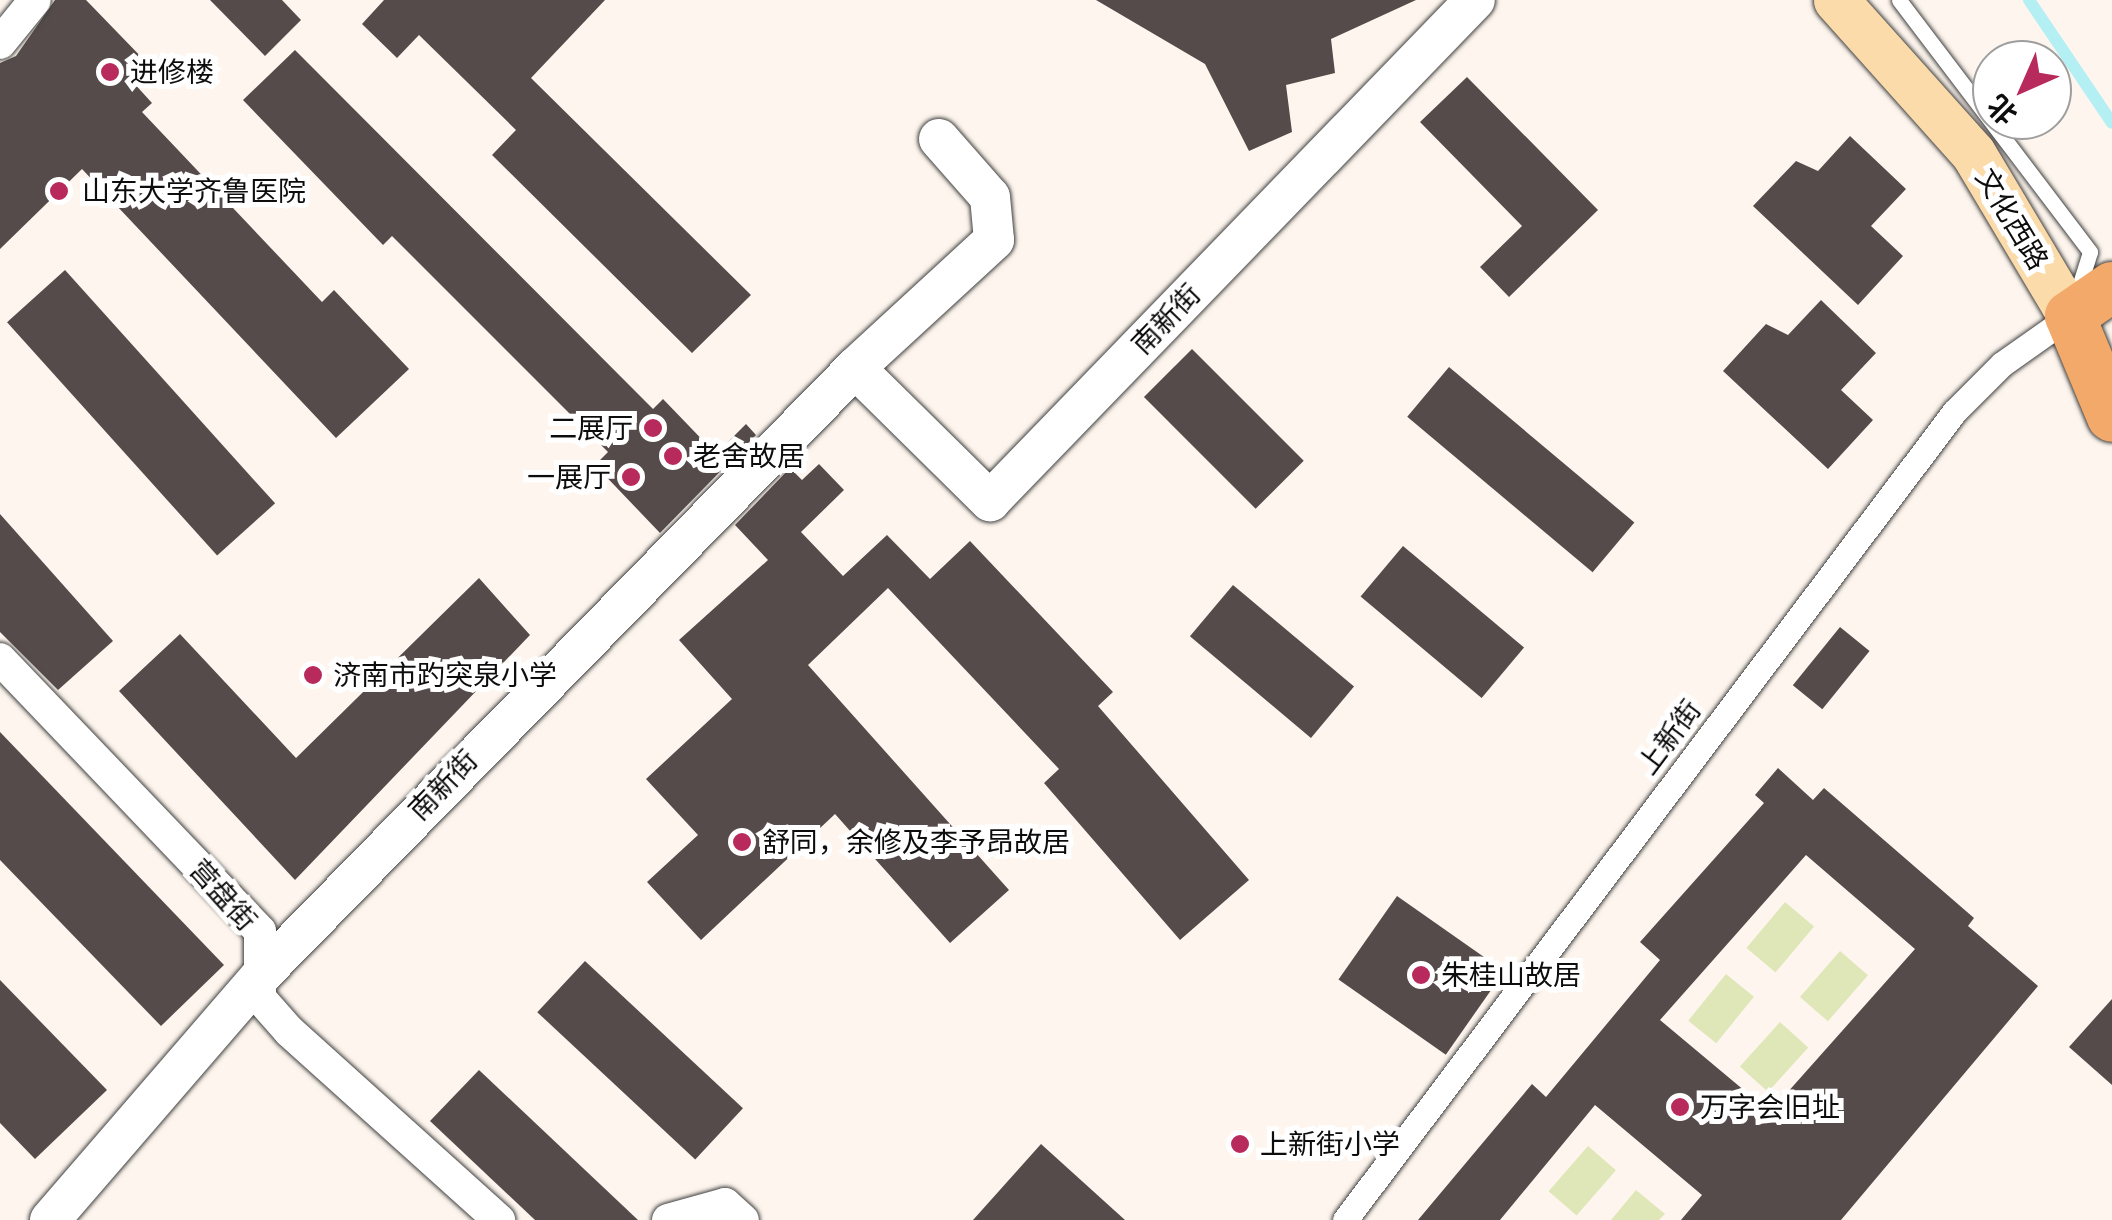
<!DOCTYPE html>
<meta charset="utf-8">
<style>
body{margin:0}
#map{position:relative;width:2112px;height:1220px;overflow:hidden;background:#fef6ee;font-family:"IBM Plex Serif","Noto Sans SC",serif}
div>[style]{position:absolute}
.green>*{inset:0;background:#dfe7b9;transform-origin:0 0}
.stream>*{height:12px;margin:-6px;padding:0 6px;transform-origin:6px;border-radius:6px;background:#b4eff4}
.building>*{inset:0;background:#554b4a;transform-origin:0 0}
.roads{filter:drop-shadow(0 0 2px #404040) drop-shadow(0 0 2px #404040)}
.service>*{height:15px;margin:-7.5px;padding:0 7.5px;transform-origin:7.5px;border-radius:7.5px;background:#fff}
.pedestrian>*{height:25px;margin:-12.5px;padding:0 12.5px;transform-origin:12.5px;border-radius:12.5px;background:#fff}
.minor>*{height:32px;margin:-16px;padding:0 16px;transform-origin:16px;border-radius:16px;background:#fff}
.tertiary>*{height:40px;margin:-20px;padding:0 20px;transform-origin:20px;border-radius:20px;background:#fff}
.secondary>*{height:45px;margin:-22.5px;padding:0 22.5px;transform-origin:22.5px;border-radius:22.5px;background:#fcdbab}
.primary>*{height:50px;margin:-25px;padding:0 25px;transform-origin:25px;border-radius:25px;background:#f3a969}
.dots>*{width:28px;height:28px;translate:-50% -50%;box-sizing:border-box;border:5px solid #fff;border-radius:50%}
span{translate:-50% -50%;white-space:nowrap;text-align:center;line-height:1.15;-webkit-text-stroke:10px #fff;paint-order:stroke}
.poi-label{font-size:28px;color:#0d0d0d}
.left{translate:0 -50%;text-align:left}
.right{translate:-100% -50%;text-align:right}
.street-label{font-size:28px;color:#0d0d0d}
.north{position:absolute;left:1972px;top:40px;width:100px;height:100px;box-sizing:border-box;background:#fff;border:2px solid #9e9e9e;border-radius:50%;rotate:225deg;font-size:28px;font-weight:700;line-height:40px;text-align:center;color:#0d0d0d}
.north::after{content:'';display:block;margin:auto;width:35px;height:45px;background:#b82a5b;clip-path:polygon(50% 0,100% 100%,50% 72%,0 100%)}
</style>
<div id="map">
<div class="green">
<div style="left:1785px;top:902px;width:38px;height:60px;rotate:40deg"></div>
<div style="left:1840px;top:951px;width:37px;height:61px;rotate:41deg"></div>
<div style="left:1726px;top:974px;width:36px;height:60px;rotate:39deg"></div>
<div style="left:1780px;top:1022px;width:38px;height:60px;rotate:42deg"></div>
<div style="left:1588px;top:1146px;width:37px;height:60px;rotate:41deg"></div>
<div style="clip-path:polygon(1636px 1190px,1665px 1214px,1659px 1220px,1611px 1220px)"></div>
</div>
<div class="stream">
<div style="left:2029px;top:0;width:148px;rotate:56deg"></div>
</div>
<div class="building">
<div style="clip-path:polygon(55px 0,86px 0,149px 65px,132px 81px,152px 103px,142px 112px,322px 302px,334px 290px,409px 369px,336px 438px,82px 169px,0 249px,0 63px,16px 56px)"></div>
<div style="clip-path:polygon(210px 0,282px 0,301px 20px,265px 56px)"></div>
<div style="clip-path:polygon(384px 0,605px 0,531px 78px,751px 295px,692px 353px,492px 155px,516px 130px,419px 35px,397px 58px,362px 24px)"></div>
<div style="clip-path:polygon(1096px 0,1416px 0,1331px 39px,1335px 73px,1286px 85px,1292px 132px,1249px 151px,1205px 64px)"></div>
<div style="clip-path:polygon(295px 50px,653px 409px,663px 399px,716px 454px,746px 424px,756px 435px,660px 533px,595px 465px,608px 452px,392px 236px,383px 245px,243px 100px)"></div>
<div style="clip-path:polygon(1467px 77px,1598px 210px,1509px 297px,1480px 267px,1522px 226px,1420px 122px)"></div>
<div style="clip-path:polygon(1850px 136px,1906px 189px,1871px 226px,1903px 256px,1858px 305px,1753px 206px,1796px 161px,1818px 171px)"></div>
<div style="left:65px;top:270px;width:314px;height:78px;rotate:48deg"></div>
<div style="clip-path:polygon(1821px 300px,1876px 353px,1841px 390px,1873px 420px,1828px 469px,1723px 371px,1766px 324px,1788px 335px)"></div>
<div style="left:1192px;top:349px;width:158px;height:68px;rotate:45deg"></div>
<div style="left:1449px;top:367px;width:242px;height:65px;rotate:40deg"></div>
<div style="clip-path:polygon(819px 464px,844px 490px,801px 532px,843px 576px,887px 535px,930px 579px,970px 541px,1113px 692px,1098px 706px,1249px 880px,1180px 940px,1044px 783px,1059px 769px,888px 588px,808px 665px,1009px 890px,950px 943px,835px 814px,701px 940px,647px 882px,698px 835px,646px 779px,732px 699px,679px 640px,768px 560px,735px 525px,790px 468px,802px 480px)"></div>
<div style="clip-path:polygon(0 514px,113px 641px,58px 690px,0 632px)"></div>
<div style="left:1403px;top:546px;width:158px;height:66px;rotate:40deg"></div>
<div style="clip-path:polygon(479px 578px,530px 635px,295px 880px,119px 691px,180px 634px,296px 758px)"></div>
<div style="left:1233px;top:585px;width:158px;height:67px;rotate:40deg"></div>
<div style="left:1840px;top:627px;width:38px;height:75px;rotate:39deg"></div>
<div style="clip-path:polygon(0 732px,224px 965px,161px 1026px,0 860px)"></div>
<div style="clip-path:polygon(evenodd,1778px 768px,1813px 800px,1824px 788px,1974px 918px,1968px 926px,2038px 986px,1841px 1220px,1681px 1220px,1702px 1195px,1595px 1105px,1500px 1220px,1418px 1220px,1532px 1084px,1546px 1097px,1660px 960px,1640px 942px,1764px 803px,1755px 795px,1778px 768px,1806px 855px,1915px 949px,1770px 1112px,1660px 1020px,1806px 855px)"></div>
<div style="left:1397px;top:896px;width:131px;height:102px;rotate:35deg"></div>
<div style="left:585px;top:961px;width:216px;height:70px;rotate:43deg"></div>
<div style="clip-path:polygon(0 980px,107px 1090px,35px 1159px,0 1123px)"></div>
<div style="clip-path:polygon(2112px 999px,2112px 1085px,2069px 1047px)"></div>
<div style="clip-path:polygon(479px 1070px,638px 1220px,535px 1220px,430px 1121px)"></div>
<div style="clip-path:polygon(1041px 1144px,1125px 1220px,973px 1220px)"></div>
</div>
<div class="roads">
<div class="service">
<div style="left:1899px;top:0;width:316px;rotate:52.8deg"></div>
<div style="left:2090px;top:252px;width:43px;rotate:107.6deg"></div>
</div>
<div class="pedestrian">
<div style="left:1345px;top:1220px;width:1012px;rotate:-52.99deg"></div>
<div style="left:1954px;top:412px;width:68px;rotate:-45deg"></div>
<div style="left:2002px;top:364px;width:83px;rotate:-35.2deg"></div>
</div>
<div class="minor">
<div style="left:0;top:43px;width:55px;rotate:-50.9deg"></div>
<div style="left:0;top:659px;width:376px;rotate:46.3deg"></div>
<div style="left:260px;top:931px;width:67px;rotate:90deg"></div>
<div style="left:260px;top:998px;width:44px;rotate:48.7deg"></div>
<div style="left:289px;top:1031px;width:283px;rotate:42deg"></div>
<div style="left:668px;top:1220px;width:59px;rotate:-15.7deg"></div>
<div style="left:725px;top:1204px;width:24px;rotate:42deg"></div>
</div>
<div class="tertiary">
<div style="left:939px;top:139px;width:77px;rotate:48.7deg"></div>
<div style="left:990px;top:197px;width:43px;rotate:84.7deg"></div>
<div style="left:994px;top:240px;width:189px;rotate:137.4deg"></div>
<div style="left:855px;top:368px;width:190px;rotate:44.6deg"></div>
<div style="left:990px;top:501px;width:697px;rotate:-45.93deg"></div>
<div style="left:50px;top:1220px;width:328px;rotate:-49.2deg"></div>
<div style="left:264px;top:972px;width:845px;rotate:-45.62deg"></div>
</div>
<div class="secondary">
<div style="left:1836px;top:0;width:205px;rotate:48.2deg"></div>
<div style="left:1973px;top:153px;width:190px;rotate:59.2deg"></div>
</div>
<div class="primary">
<div style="left:2070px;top:316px;width:109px;rotate:67.4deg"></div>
<div style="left:2070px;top:316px;width:51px;rotate:-34.6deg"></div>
</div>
</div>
<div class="dots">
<div style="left:110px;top:72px;background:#b82a5b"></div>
<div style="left:59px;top:191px;background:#b82a5b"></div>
<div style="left:653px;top:428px;background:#b82a5b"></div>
<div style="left:673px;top:456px;background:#b82a5b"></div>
<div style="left:631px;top:477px;background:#b82a5b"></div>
<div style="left:313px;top:675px;background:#b82a5b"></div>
<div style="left:742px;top:842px;background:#b82a5b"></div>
<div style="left:1421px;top:975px;background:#b82a5b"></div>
<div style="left:1680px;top:1107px;background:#b82a5b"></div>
<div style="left:1240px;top:1144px;background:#b82a5b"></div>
</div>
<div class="poi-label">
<span class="left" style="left:130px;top:72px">进修楼</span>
<span class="left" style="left:82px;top:191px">山东大学齐鲁医院</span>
<span class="right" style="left:633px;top:428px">二展厅</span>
<span class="left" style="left:693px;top:456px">老舍故居</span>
<span class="right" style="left:611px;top:477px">一展厅</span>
<span class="left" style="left:333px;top:675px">济南市趵突泉小学</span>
<span class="left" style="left:762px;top:842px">舒同，余修及李予昂故居</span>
<span class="left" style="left:1441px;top:975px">朱桂山故居</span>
<span class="left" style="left:1700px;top:1107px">万字会旧址</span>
<span class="left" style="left:1260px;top:1144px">上新街小学</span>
</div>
<div class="street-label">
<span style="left:2012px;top:219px;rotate:59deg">文化西路</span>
<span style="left:1166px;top:319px;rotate:-46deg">南新街</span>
<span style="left:1669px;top:737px;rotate:-53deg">上新街</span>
<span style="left:443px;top:785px;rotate:-46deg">南新街</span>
<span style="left:223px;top:895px;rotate:48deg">营盘街</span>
</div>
<div class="north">北</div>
</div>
